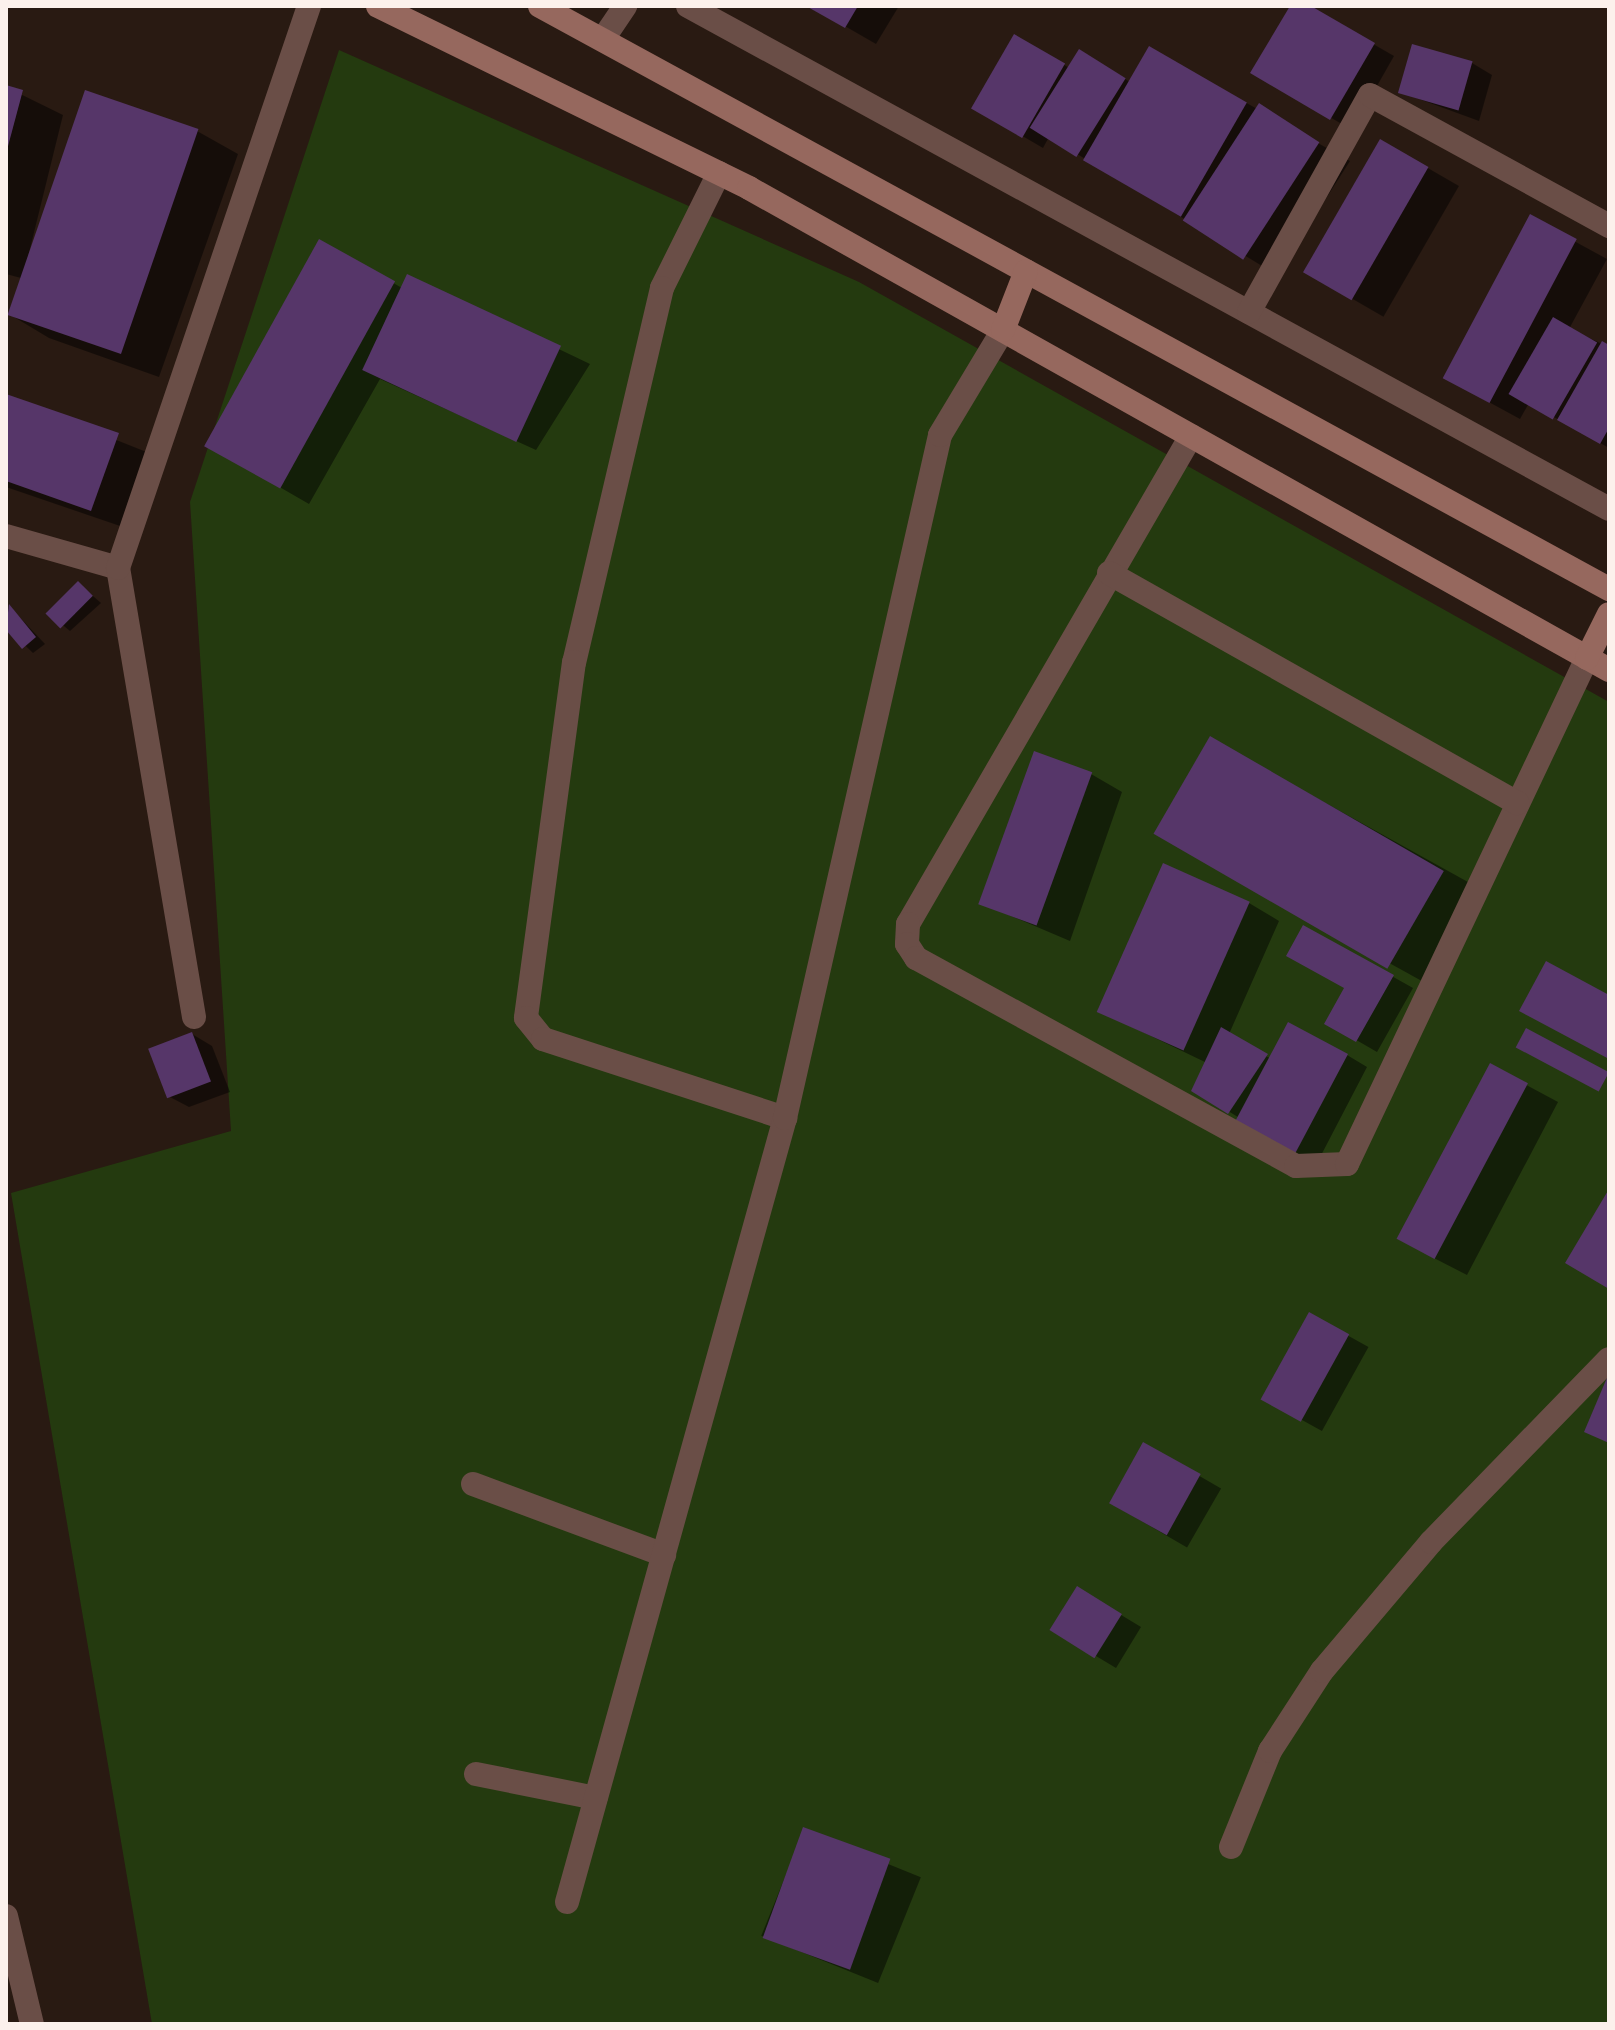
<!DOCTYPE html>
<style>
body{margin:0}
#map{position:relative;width:1615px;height:2030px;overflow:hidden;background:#291a12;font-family:Jost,sans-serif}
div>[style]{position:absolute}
.green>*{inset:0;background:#243a0f}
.shadow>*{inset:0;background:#0007;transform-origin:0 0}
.building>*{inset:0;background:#563669;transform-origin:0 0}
.service>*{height:24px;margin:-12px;padding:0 12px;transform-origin:12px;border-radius:12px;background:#6a4e47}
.minor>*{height:24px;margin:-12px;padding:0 12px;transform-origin:12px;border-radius:12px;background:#6a4e47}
.secondary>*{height:24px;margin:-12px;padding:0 12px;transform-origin:12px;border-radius:12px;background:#96685e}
span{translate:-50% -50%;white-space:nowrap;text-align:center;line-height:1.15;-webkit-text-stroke:7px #1f1109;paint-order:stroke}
.frame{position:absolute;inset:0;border:8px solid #fcf1ec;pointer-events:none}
</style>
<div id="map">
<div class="green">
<div style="clip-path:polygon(339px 50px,859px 282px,1609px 702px,1609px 2024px,152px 2024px,11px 1193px,231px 1131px,190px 502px)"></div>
</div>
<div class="shadow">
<div style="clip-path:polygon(810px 6px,899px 6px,876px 44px)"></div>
<div style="clip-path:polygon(1292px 6px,1307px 6px,1394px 56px,1352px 130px,1253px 72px)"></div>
<div style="clip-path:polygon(1015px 36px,1071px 69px,1100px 64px,1130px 82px,1150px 49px,1350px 161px,1277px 275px,1049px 137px,1043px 148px,973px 107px)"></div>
<div style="clip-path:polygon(1472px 63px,1492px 75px,1479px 121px,1400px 92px)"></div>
<div style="clip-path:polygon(6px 87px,63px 115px,25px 269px,197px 131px,238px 154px,159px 377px,49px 338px,9px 314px,21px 278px,6px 274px)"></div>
<div style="left:1381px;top:141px;width:90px;height:151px;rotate:30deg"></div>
<div style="clip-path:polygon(1530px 217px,1607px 259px,1569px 329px,1609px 347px,1609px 448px,1529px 403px,1520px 419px,1474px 394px)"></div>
<div style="clip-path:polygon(320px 241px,402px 288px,408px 277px,590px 364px,536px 450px,380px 379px,309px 504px,214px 449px)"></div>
<div style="clip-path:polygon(6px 396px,149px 453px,123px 527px,6px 487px)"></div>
<div style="clip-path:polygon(78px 583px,101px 603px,70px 631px,47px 612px)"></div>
<div style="clip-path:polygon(9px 606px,45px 644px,33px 653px,6px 627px)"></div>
<div style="left:1210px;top:739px;width:315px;height:109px;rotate:29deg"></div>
<div style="clip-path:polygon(1091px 774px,1122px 792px,1070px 941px,983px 904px)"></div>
<div style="clip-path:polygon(1249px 903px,1279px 921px,1229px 1034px,1271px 1059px,1347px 1055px,1367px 1067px,1316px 1165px,1194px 1090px,1207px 1063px,1099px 1011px)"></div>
<div style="clip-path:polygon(1304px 927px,1413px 988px,1377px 1052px,1327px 1023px,1347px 988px)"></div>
<div style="clip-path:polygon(192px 1034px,212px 1046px,230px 1092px,189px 1107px,168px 1096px)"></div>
<div style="clip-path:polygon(1491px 1066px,1558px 1102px,1467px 1275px,1430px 1256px)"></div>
<div style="left:1309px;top:1314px;width:68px;height:96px;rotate:29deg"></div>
<div style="left:1144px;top:1444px;width:89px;height:68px;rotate:30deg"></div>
<div style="clip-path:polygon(1098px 1601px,1141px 1627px,1116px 1668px,1096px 1656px)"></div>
<div style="left:804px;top:1830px;width:126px;height:114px;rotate:22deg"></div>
</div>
<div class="building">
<div style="clip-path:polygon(806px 6px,858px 6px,845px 28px)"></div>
<div style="clip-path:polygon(1290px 6px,1311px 6px,1375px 43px,1330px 120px,1250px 73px)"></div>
<div style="left:1014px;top:34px;width:59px;height:86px;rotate:30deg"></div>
<div style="left:1412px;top:44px;width:63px;height:51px;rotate:16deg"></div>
<div style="left:1149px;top:46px;width:113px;height:132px;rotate:30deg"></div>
<div style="left:1079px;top:49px;width:55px;height:93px;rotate:32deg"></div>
<div style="clip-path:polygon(6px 85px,23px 90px,7px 150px,6px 150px)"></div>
<div style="left:85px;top:90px;width:120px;height:238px;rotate:19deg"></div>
<div style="left:1259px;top:103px;width:72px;height:140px;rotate:33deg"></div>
<div style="left:1380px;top:139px;width:56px;height:154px;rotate:30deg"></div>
<div style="left:1530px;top:214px;width:53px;height:186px;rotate:28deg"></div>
<div style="left:319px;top:239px;width:87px;height:237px;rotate:29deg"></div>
<div style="left:407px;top:274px;width:170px;height:106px;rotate:25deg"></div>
<div style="left:1553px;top:317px;width:51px;height:89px;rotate:30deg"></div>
<div style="clip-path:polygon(1602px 341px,1609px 345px,1609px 428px,1600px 444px,1557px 420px)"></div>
<div style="clip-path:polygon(6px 394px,119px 433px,91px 511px,6px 481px)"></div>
<div style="left:78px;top:581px;width:21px;height:46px;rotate:45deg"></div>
<div style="clip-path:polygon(9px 604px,36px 637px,22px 649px,6px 630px)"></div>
<div style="left:1210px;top:736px;width:270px;height:113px;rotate:30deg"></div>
<div style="left:1034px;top:751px;width:62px;height:163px;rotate:20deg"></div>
<div style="left:1163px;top:863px;width:95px;height:163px;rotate:24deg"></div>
<div style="clip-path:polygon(1303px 925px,1394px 975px,1356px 1042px,1324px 1024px,1344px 988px,1286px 956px)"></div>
<div style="clip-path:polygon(1546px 961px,1609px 995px,1609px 1059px,1519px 1011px)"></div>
<div style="left:1288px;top:1022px;width:68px;height:115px;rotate:28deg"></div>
<div style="clip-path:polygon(1221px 1027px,1268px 1054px,1228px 1114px,1191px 1091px)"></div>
<div style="left:1526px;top:1028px;width:94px;height:22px;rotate:28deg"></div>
<div style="left:192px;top:1032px;width:53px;height:47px;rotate:69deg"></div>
<div style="left:1490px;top:1063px;width:43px;height:199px;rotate:28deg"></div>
<div style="clip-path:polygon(1609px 1189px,1609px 1289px,1565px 1263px)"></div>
<div style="left:1309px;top:1312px;width:46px;height:100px;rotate:29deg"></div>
<div style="clip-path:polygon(1609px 1373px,1609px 1443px,1584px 1432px)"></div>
<div style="left:1143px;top:1442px;width:66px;height:70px;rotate:29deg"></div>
<div style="left:1077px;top:1586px;width:53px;height:52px;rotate:32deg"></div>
<div style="left:803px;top:1827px;width:93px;height:118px;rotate:20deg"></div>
</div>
<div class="service">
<div style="left:719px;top:173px;width:128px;rotate:116.4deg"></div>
<div style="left:662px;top:288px;width:384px;rotate:103.2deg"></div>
<div style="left:574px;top:662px;width:359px;rotate:97.7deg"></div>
<div style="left:526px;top:1018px;width:27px;rotate:51deg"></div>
<div style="left:543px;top:1039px;width:255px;rotate:18.1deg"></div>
<div style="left:1191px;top:436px;width:564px;rotate:120.11deg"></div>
<div style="left:908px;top:924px;width:20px;rotate:93deg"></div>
<div style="left:907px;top:944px;width:17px;rotate:57deg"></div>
<div style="left:916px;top:958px;width:433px;rotate:28.7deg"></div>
<div style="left:1296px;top:1166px;width:51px;rotate:-2.2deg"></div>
<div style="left:1347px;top:1164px;width:560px;rotate:-64.62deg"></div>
<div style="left:1109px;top:573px;width:469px;rotate:29.4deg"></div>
<div style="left:473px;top:1484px;width:204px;rotate:20.4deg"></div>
<div style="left:476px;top:1774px;width:122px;rotate:11.3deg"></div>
<div style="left:1231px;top:1847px;width:104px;rotate:-67.9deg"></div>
<div style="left:1270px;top:1751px;width:95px;rotate:-57deg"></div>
<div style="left:1322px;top:1671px;width:169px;rotate:-49.8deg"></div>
<div style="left:1431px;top:1542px;width:255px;rotate:-45.8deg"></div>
<div style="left:567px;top:1902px;width:814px;rotate:-74.46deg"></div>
<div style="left:785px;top:1118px;width:700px;rotate:-77.21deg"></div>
<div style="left:940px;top:435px;width:122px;rotate:-59deg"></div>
</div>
<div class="minor">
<div style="left:688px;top:6px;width:1049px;rotate:28.64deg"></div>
<div style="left:603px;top:39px;width:40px;rotate:-56deg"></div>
<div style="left:1249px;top:312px;width:248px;rotate:-60.9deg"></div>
<div style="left:1370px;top:95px;width:273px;rotate:28.7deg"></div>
<div style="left:6px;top:536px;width:116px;rotate:15.9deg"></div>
<div style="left:194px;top:1017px;width:455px;rotate:-99.6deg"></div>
<div style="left:118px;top:568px;width:594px;rotate:-71.23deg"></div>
<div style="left:6px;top:1916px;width:111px;rotate:76.5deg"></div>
</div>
<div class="secondary">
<div style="left:378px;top:6px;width:413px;rotate:26.1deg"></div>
<div style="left:749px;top:188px;width:986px;rotate:29.27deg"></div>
<div style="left:540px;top:6px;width:1218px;rotate:28.61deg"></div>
<div style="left:1003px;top:330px;width:63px;rotate:-68.7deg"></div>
<div style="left:1587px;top:658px;width:49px;rotate:-63.4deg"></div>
</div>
<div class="frame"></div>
</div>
